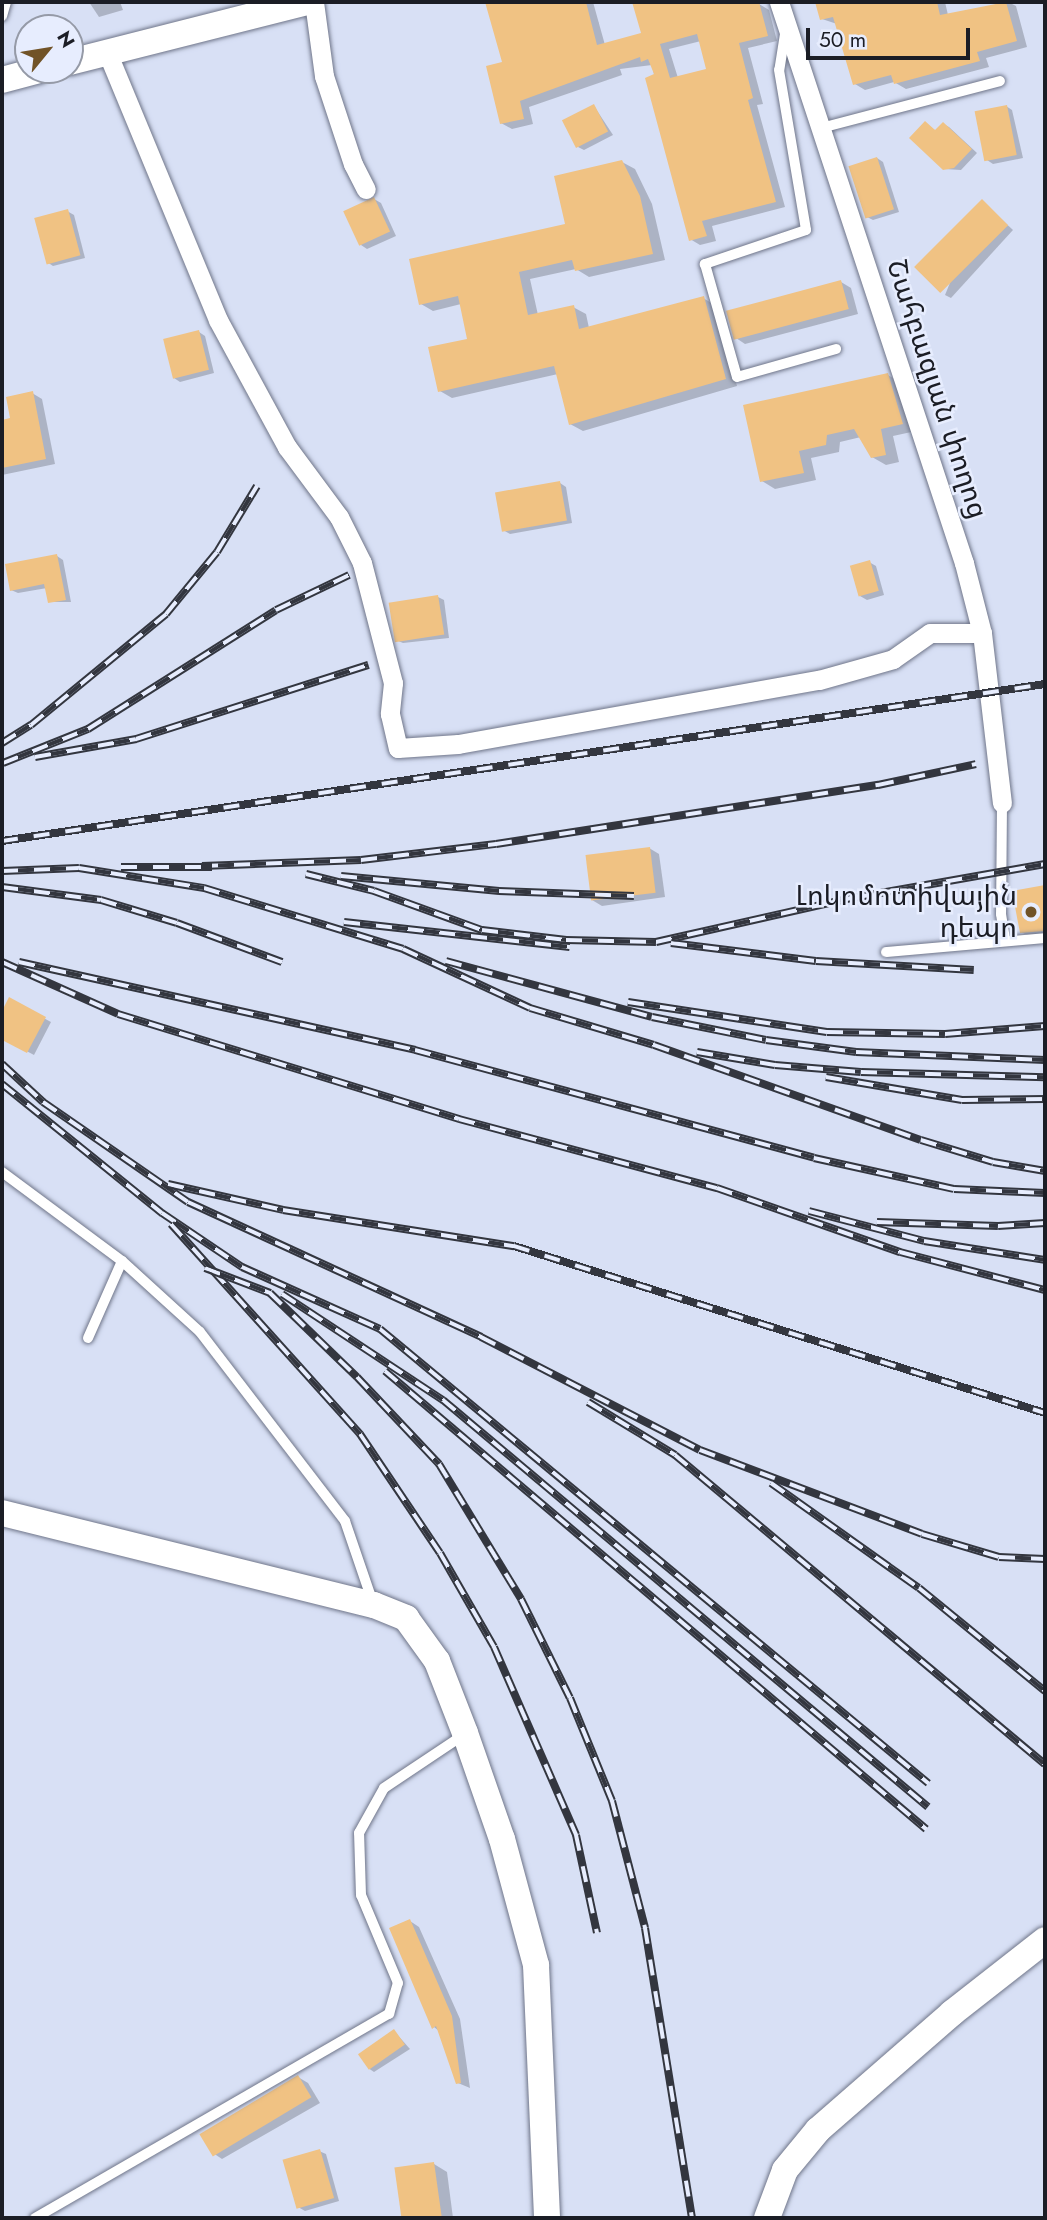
<!DOCTYPE html>
<meta charset="utf-8">
<style>
body{margin:0}
#map{position:relative;width:1047px;height:2220px;overflow:hidden;background:#d8e0f5;font-family:Jost,"Noto Sans Armenian",sans-serif}
div>[style]{position:absolute}
.shadow>*{inset:0;background:#0003}
.building>*{inset:0;background:#f0c283;transform-origin:0 0}
.roads{filter:drop-shadow(0 0 2px #6f7589) drop-shadow(0 0 2px #6f7589)}
.lane>*{height:10px;margin:-5px;padding:0 5px;transform-origin:5px;border-radius:5px;background:#fff}
.street>*{height:19px;margin:-9.5px;padding:0 9.5px;transform-origin:9.5px;border-radius:9.5px;background:#fff}
.secondary>*{height:26px;margin:-13px;padding:0 13px;transform-origin:13px;border-radius:13px;background:#fff}
.rail>*{height:8px;margin-top:-4px;transform-origin:0;background:repeating-linear-gradient(90deg,#e7edfe 0 16px,#33363f 0 32px);box-sizing:border-box;border-block:2px solid #33363f}
.dots>*{width:19px;height:19px;translate:-50% -50%;box-sizing:border-box;border:4px solid #e7edfe;border-radius:50%}
span{translate:-50% -50%;white-space:nowrap;text-align:center;line-height:1.15;-webkit-text-stroke:5px #e7edfe;paint-order:stroke}
.street-label{font-size:28px;color:#1b1d25}
.poi-label{font-size:28px;color:#1b1d25}
.right{translate:-100% -50%;text-align:right}
.frame{position:absolute;inset:0;border:4px solid #1b1d25;pointer-events:none}
.north{position:absolute;left:14px;top:14px;width:70px;height:70px;box-sizing:border-box;background:#e7edfe;border:2px solid #959aa7;border-radius:50%;rotate:60deg;font-size:19px;font-weight:700;line-height:28px;text-align:center;color:#1b1d25}
.north::after{content:'';display:block;margin:auto;width:24px;height:32px;background:#715327;clip-path:polygon(50% 0,100% 100%,50% 72%,0 100%)}
.scale{position:absolute;left:806px;top:28px;width:164px;height:32px;box-sizing:border-box;border:4px solid #1b1d25;border-top:0;padding-left:9px;font-size:21px;line-height:24px;white-space:nowrap;color:#1b1d25;-webkit-text-stroke:5px #e7edfe;paint-order:stroke}
</style>
<div id="map">
<div class="shadow">
<div style="clip-path:polygon(89px 2px,120px 2px,123px 10px,99px 17px)"></div>
<div style="clip-path:polygon(evenodd,487px 2px,593px 2px,605px 45px,643px 34px,634px 2px,743px 2px,745px 8px,759px 4px,769px 10px,777px 41px,748px 48px,763px 104px,757px 105px,785px 207px,712px 226px,716px 241px,700px 245px,690px 239px,652px 65px,620px 69px,622px 75px,529px 107px,533px 124px,512px 129px,501px 123px,504px 64px,487px 2px,701px 41px,709px 70px,678px 78px,669px 49px,701px 41px)"></div>
<div style="clip-path:polygon(817px 2px,945px 2px,948px 15px,1008px 2px,1016px 6px,1027px 47px,986px 58px,989px 67px,906px 89px,894px 82px,865px 90px,855px 84px,837px 24px,822px 19px)"></div>
<div style="clip-path:polygon(594px 106px,613px 135px,584px 150px,578px 147px)"></div>
<div style="clip-path:polygon(1006px 106px,1012px 110px,1023px 158px,993px 164px,987px 160px)"></div>
<div style="clip-path:polygon(925px 123px,936px 131px,943px 124px,949px 127px,977px 153px,961px 170px,944px 169px)"></div>
<div style="clip-path:polygon(877px 158px,883px 162px,899px 212px,873px 220px,867px 217px)"></div>
<div style="clip-path:polygon(622px 162px,635px 169px,652px 204px,665px 260px,589px 277px,576px 269px,530px 279px,538px 315px,573px 307px,586px 314px,589px 328px,703px 298px,715px 305px,737px 386px,583px 431px,570px 424px,558px 374px,452px 398px,440px 391px,469px 340px,461px 304px,433px 311px,421px 304px,567px 225px)"></div>
<div style="clip-path:polygon(374px 199px,381px 203px,396px 236px,367px 249px,361px 245px)"></div>
<div style="clip-path:polygon(983px 202px,1013px 230px,951px 298px,945px 295px)"></div>
<div style="clip-path:polygon(67px 211px,74px 215px,85px 258px,53px 266px,47px 262px)"></div>
<div style="clip-path:polygon(841px 282px,851px 288px,858px 314px,745px 344px,736px 338px)"></div>
<div style="clip-path:polygon(199px 332px,205px 336px,214px 373px,180px 382px,174px 378px)"></div>
<div style="clip-path:polygon(888px 375px,901px 383px,916px 431px,893px 436px,899px 462px,886px 465px,872px 457px,861px 437px,840px 442px,839px 452px,811px 458px,816px 480px,775px 489px,762px 481px)"></div>
<div style="clip-path:polygon(32px 393px,42px 399px,55px 464px,2px 475px,2px 422px,12px 420px)"></div>
<div style="clip-path:polygon(560px 483px,566px 487px,572px 523px,510px 534px,503px 530px)"></div>
<div style="clip-path:polygon(57px 556px,63px 560px,71px 602px,49px 602px,47px 588px,18px 593px,11px 590px)"></div>
<div style="clip-path:polygon(869px 562px,876px 566px,884px 595px,867px 600px,860px 596px)"></div>
<div style="clip-path:polygon(438px 597px,444px 600px,449px 638px,403px 643px,396px 640px)"></div>
<div style="clip-path:polygon(649px 848px,659px 854px,665px 897px,602px 906px,592px 900px)"></div>
<div style="clip-path:polygon(1045px 887px,1045px 940px,1035px 939px,1021px 932px,1014px 892px)"></div>
<div style="clip-path:polygon(10px 1000px,51px 1022px,34px 1055px,2px 1038px,2px 1015px)"></div>
<div style="clip-path:polygon(410px 1921px,419px 1927px,460px 2019px,470px 2088px,458px 2083px,439px 2031px,434px 2027px)"></div>
<div style="clip-path:polygon(394px 2031px,410px 2049px,374px 2072px,368px 2068px)"></div>
<div style="clip-path:polygon(298px 2077px,308px 2083px,320px 2103px,222px 2159px,213px 2153px)"></div>
<div style="clip-path:polygon(319px 2151px,326px 2154px,339px 2201px,305px 2211px,298px 2207px)"></div>
<div style="clip-path:polygon(434px 2164px,447px 2172px,453px 2218px,402px 2218px,396px 2169px)"></div>
</div>
<div class="building">
<div style="clip-path:polygon(evenodd,485px 2px,586px 2px,597px 45px,641px 33px,632px 2px,759px 2px,768px 36px,739px 43px,753px 98px,748px 100px,776px 202px,702px 221px,707px 236px,689px 241px,645px 78px,654px 74px,648px 59px,641px 62px,640px 57px,520px 101px,524px 119px,500px 124px,486px 66px,502px 62px,485px 2px,697px 34px,706px 69px,670px 78px,660px 44px,697px 34px)"></div>
<div style="clip-path:polygon(815px 2px,937px 2px,940px 15px,1006px 2px,1017px 41px,977px 52px,980px 61px,894px 84px,891px 75px,853px 85px,833px 17px,820px 20px)"></div>
<div style="left:594px;top:104px;width:31px;height:36px;rotate:63deg"></div>
<div style="left:1007px;top:105px;width:51px;height:33px;rotate:79deg"></div>
<div style="clip-path:polygon(925px 121px,935px 130px,943px 122px,972px 149px,954px 168px,943px 170px,909px 138px)"></div>
<div style="left:877px;top:157px;width:55px;height:30px;rotate:72deg"></div>
<div style="clip-path:polygon(622px 160px,640px 196px,653px 254px,575px 271px,572px 260px,519px 272px,528px 315px,574px 305px,579px 329px,704px 296px,726px 379px,569px 425px,554px 366px,438px 392px,428px 347px,467px 339px,458px 296px,419px 305px,409px 259px,565px 224px,554px 176px)"></div>
<div style="left:374px;top:197px;width:38px;height:34px;rotate:65deg"></div>
<div style="left:982px;top:199px;width:37px;height:96px;rotate:45deg"></div>
<div style="left:68px;top:209px;width:48px;height:35px;rotate:75deg"></div>
<div style="left:841px;top:280px;width:30px;height:119px;rotate:75deg"></div>
<div style="left:199px;top:330px;width:41px;height:37px;rotate:76deg"></div>
<div style="clip-path:polygon(888px 373px,903px 424px,881px 429px,886px 455px,871px 458px,854px 429px,827px 435px,826px 445px,799px 451px,804px 473px,760px 482px,743px 405px)"></div>
<div style="clip-path:polygon(33px 391px,46px 459px,2px 468px,2px 420px,10px 418px,6px 397px)"></div>
<div style="left:560px;top:481px;width:40px;height:66px;rotate:80deg"></div>
<div style="clip-path:polygon(57px 554px,66px 600px,48px 603px,44px 584px,10px 591px,5px 564px)"></div>
<div style="left:870px;top:560px;width:32px;height:21px;rotate:74deg"></div>
<div style="left:438px;top:595px;width:40px;height:50px;rotate:81deg"></div>
<div style="left:650px;top:847px;width:46px;height:65px;rotate:83deg"></div>
<div style="clip-path:polygon(1045px 885px,1045px 931px,1020px 933px,1012px 891px)"></div>
<div style="clip-path:polygon(9px 997px,46px 1017px,27px 1053px,2px 1040px,2px 1011px)"></div>
<div style="clip-path:polygon(410px 1919px,452px 2016px,461px 2083px,456px 2084px,436px 2026px,432px 2029px,389px 1928px)"></div>
<div style="left:394px;top:2029px;width:19px;height:44px;rotate:55deg"></div>
<div style="left:298px;top:2075px;width:26px;height:115px;rotate:59deg"></div>
<div style="left:320px;top:2149px;width:51px;height:39px;rotate:74deg"></div>
<div style="left:434px;top:2162px;width:57px;height:40px;rotate:82deg"></div>
</div>
<div class="roads">
<div class="lane">
<div style="left:2px;top:16px;width:15px;rotate:-74deg"></div>
<div style="left:785px;top:34px;width:36px;rotate:99deg"></div>
<div style="left:779px;top:70px;width:162px;rotate:80.4deg"></div>
<div style="left:806px;top:230px;width:107px;rotate:161.4deg"></div>
<div style="left:705px;top:264px;width:117px;rotate:74.2deg"></div>
<div style="left:737px;top:377px;width:103px;rotate:-15.8deg"></div>
<div style="left:821px;top:128px;width:185px;rotate:-14.7deg"></div>
<div style="left:1002px;top:803px;width:111px;rotate:90.5deg"></div>
<div style="left:1001px;top:914px;width:26px;rotate:81deg"></div>
<div style="left:886px;top:952px;width:160px;rotate:-5deg"></div>
<div style="left:2px;top:1172px;width:149px;rotate:36.6deg"></div>
<div style="left:122px;top:1261px;width:105px;rotate:42.3deg"></div>
<div style="left:200px;top:1332px;width:238px;rotate:52.5deg"></div>
<div style="left:345px;top:1521px;width:83px;rotate:71.1deg"></div>
<div style="left:88px;top:1338px;width:84px;rotate:-66.2deg"></div>
<div style="left:35px;top:2218px;width:409px;rotate:-30deg"></div>
<div style="left:389px;top:2014px;width:32px;rotate:-74deg"></div>
<div style="left:398px;top:1983px;width:95px;rotate:-112.8deg"></div>
<div style="left:361px;top:1895px;width:62px;rotate:-91.8deg"></div>
<div style="left:359px;top:1833px;width:51px;rotate:-60.9deg"></div>
<div style="left:384px;top:1788px;width:97px;rotate:-33.7deg"></div>
</div>
<div class="street">
<div style="left:314px;top:2px;width:75px;rotate:82.3deg"></div>
<div style="left:324px;top:76px;width:93px;rotate:71.8deg"></div>
<div style="left:353px;top:164px;width:28px;rotate:63deg"></div>
<div style="left:779px;top:2px;width:591px;rotate:71.75deg"></div>
<div style="left:964px;top:563px;width:72px;rotate:75.6deg"></div>
<div style="left:982px;top:633px;width:171px;rotate:83.3deg"></div>
<div style="left:107px;top:52px;width:290px;rotate:67.5deg"></div>
<div style="left:218px;top:320px;width:145px;rotate:61.5deg"></div>
<div style="left:287px;top:447px;width:87px;rotate:53.4deg"></div>
<div style="left:339px;top:517px;width:51px;rotate:63.4deg"></div>
<div style="left:362px;top:563px;width:124px;rotate:75.5deg"></div>
<div style="left:393px;top:683px;width:31px;rotate:96deg"></div>
<div style="left:390px;top:714px;width:35px;rotate:77deg"></div>
<div style="left:398px;top:748px;width:60px;rotate:-3.8deg"></div>
<div style="left:458px;top:744px;width:367px;rotate:-10.1deg"></div>
<div style="left:819px;top:680px;width:77px;rotate:-15.8deg"></div>
<div style="left:893px;top:659px;width:45px;rotate:-35.1deg"></div>
<div style="left:930px;top:633px;width:52px"></div>
</div>
<div class="secondary">
<div style="left:70px;top:62px;width:244px;rotate:-14.2deg"></div>
<div style="left:2px;top:80px;width:38px;rotate:-15deg"></div>
<div style="left:2px;top:1513px;width:383px;rotate:13.9deg"></div>
<div style="left:374px;top:1605px;width:35px;rotate:22deg"></div>
<div style="left:406px;top:1618px;width:53px;rotate:54.2deg"></div>
<div style="left:437px;top:1661px;width:77px;rotate:68.7deg"></div>
<div style="left:465px;top:1733px;width:112px;rotate:70.8deg"></div>
<div style="left:502px;top:1839px;width:131px;rotate:74.9deg"></div>
<div style="left:536px;top:1965px;width:253px;rotate:87.5deg"></div>
<div style="left:767px;top:2218px;width:51px;rotate:-69.4deg"></div>
<div style="left:785px;top:2170px;width:52px;rotate:-50.5deg"></div>
<div style="left:818px;top:2130px;width:178px;rotate:-41.1deg"></div>
<div style="left:952px;top:2013px;width:118px;rotate:-38.1deg"></div>
</div>
</div>
<div class="rail">
<div style="left:2px;top:743px;width:34px;rotate:-32deg"></div>
<div style="left:31px;top:725px;width:175px;rotate:-39.4deg"></div>
<div style="left:166px;top:614px;width:80px;rotate:-50.6deg"></div>
<div style="left:217px;top:552px;width:77px;rotate:-58.8deg"></div>
<div style="left:35px;top:757px;width:103px;rotate:-10.1deg"></div>
<div style="left:136px;top:739px;width:244px;rotate:-17.7deg"></div>
<div style="left:3px;top:763px;width:92px;rotate:-21.8deg"></div>
<div style="left:88px;top:729px;width:222px;rotate:-32.3deg"></div>
<div style="left:276px;top:610px;width:81px;rotate:-25.6deg"></div>
<div style="left:2px;top:841px;width:1055px;rotate:-8.56deg"></div>
<div style="left:202px;top:866px;width:159px;rotate:-2.2deg"></div>
<div style="left:361px;top:860px;width:136px;rotate:-6.8deg"></div>
<div style="left:496px;top:844px;width:387px;rotate:-8.8deg"></div>
<div style="left:878px;top:785px;width:100px;rotate:-12.1deg"></div>
<div style="left:121px;top:867px;width:91px"></div>
<div style="left:2px;top:871px;width:77px;rotate:-2.2deg"></div>
<div style="left:79px;top:868px;width:127px;rotate:9.1deg"></div>
<div style="left:204px;top:888px;width:208px;rotate:17deg"></div>
<div style="left:403px;top:949px;width:140px;rotate:24.9deg"></div>
<div style="left:530px;top:1008px;width:129px;rotate:16.6deg"></div>
<div style="left:654px;top:1045px;width:283px;rotate:19.6deg"></div>
<div style="left:921px;top:1140px;width:75px;rotate:17deg"></div>
<div style="left:993px;top:1162px;width:53px;rotate:9.8deg"></div>
<div style="left:306px;top:874px;width:70px;rotate:14deg"></div>
<div style="left:374px;top:891px;width:115px;rotate:19.9deg"></div>
<div style="left:482px;top:930px;width:85px;rotate:6.8deg"></div>
<div style="left:566px;top:940px;width:90px;rotate:1.3deg"></div>
<div style="left:656px;top:942px;width:201px;rotate:-12.7deg"></div>
<div style="left:852px;top:898px;width:196px;rotate:-10deg"></div>
<div style="left:341px;top:876px;width:159px;rotate:5.4deg"></div>
<div style="left:499px;top:891px;width:135px;rotate:2.1deg"></div>
<div style="left:2px;top:887px;width:100px;rotate:7.5deg"></div>
<div style="left:101px;top:900px;width:79px;rotate:16.8deg"></div>
<div style="left:177px;top:923px;width:112px;rotate:20.4deg"></div>
<div style="left:344px;top:922px;width:227px;rotate:6.3deg"></div>
<div style="left:671px;top:943px;width:146px;rotate:7.1deg"></div>
<div style="left:816px;top:961px;width:158px;rotate:3.3deg"></div>
<div style="left:446px;top:961px;width:213px;rotate:15.2deg"></div>
<div style="left:652px;top:1017px;width:116px;rotate:11.4deg"></div>
<div style="left:766px;top:1040px;width:91px;rotate:7.6deg"></div>
<div style="left:856px;top:1052px;width:189px;rotate:2.4deg"></div>
<div style="left:2px;top:962px;width:127px;rotate:24.1deg"></div>
<div style="left:118px;top:1014px;width:357px;rotate:17.1deg"></div>
<div style="left:459px;top:1119px;width:267px;rotate:15deg"></div>
<div style="left:717px;top:1188px;width:194px;rotate:19.3deg"></div>
<div style="left:900px;top:1252px;width:150px;rotate:14.7deg"></div>
<div style="left:19px;top:962px;width:406px;rotate:12.5deg"></div>
<div style="left:415px;top:1050px;width:413px;rotate:15.1deg"></div>
<div style="left:814px;top:1158px;width:143px;rotate:12.5deg"></div>
<div style="left:954px;top:1189px;width:91px;rotate:2.5deg"></div>
<div style="left:628px;top:1002px;width:201px;rotate:8.6deg"></div>
<div style="left:827px;top:1032px;width:118px;rotate:1deg"></div>
<div style="left:945px;top:1034px;width:100px;rotate:-4.6deg"></div>
<div style="left:697px;top:1052px;width:79px;rotate:9.5deg"></div>
<div style="left:775px;top:1065px;width:86px;rotate:4.7deg"></div>
<div style="left:861px;top:1072px;width:184px;rotate:1.6deg"></div>
<div style="left:2px;top:1064px;width:56px;rotate:42.8deg"></div>
<div style="left:43px;top:1102px;width:176px;rotate:34.6deg"></div>
<div style="left:188px;top:1202px;width:323px;rotate:24.7deg"></div>
<div style="left:481px;top:1337px;width:246px;rotate:27.3deg"></div>
<div style="left:700px;top:1450px;width:237px;rotate:20.7deg"></div>
<div style="left:922px;top:1534px;width:80px;rotate:16.6deg"></div>
<div style="left:999px;top:1557px;width:46px;rotate:2.5deg"></div>
<div style="left:826px;top:1077px;width:138px;rotate:9.6deg"></div>
<div style="left:962px;top:1100px;width:83px;rotate:-0.7deg"></div>
<div style="left:2px;top:1084px;width:206px;rotate:38.9deg"></div>
<div style="left:162px;top:1213px;width:97px;rotate:34deg"></div>
<div style="left:242px;top:1267px;width:151px;rotate:24.2deg"></div>
<div style="left:380px;top:1329px;width:712px;rotate:39.64deg"></div>
<div style="left:168px;top:1184px;width:118px;rotate:12.7deg"></div>
<div style="left:283px;top:1210px;width:234px;rotate:8.9deg"></div>
<div style="left:514px;top:1246px;width:557px;rotate:17.46deg"></div>
<div style="left:809px;top:1211px;width:119px;rotate:14.6deg"></div>
<div style="left:924px;top:1241px;width:122px;rotate:8.9deg"></div>
<div style="left:877px;top:1222px;width:121px;rotate:1.9deg"></div>
<div style="left:998px;top:1226px;width:47px;rotate:-3.7deg"></div>
<div style="left:171px;top:1224px;width:283px;rotate:48deg"></div>
<div style="left:360px;top:1434px;width:143px;rotate:56.1deg"></div>
<div style="left:440px;top:1553px;width:108px;rotate:60.1deg"></div>
<div style="left:494px;top:1647px;width:205px;rotate:66.4deg"></div>
<div style="left:576px;top:1835px;width:100px;rotate:77.9deg"></div>
<div style="left:205px;top:1268px;width:70px;rotate:21deg"></div>
<div style="left:270px;top:1293px;width:121px;rotate:44deg"></div>
<div style="left:357px;top:1377px;width:120px;rotate:46.7deg"></div>
<div style="left:439px;top:1464px;width:158px;rotate:58.7deg"></div>
<div style="left:521px;top:1599px;width:110px;rotate:63.7deg"></div>
<div style="left:570px;top:1698px;width:111px;rotate:67.8deg"></div>
<div style="left:612px;top:1801px;width:131px;rotate:75.4deg"></div>
<div style="left:645px;top:1928px;width:294px;rotate:80.8deg"></div>
<div style="left:282px;top:1294px;width:193px;rotate:33.4deg"></div>
<div style="left:443px;top:1400px;width:633px;rotate:40deg"></div>
<div style="left:385px;top:1371px;width:709px;rotate:40.25deg"></div>
<div style="left:588px;top:1402px;width:102px;rotate:31.3deg"></div>
<div style="left:675px;top:1455px;width:482px;rotate:39.9deg"></div>
<div style="left:771px;top:1483px;width:181px;rotate:35.4deg"></div>
<div style="left:919px;top:1588px;width:163px;rotate:39.3deg"></div>
</div>
<div class="dots">
<div style="left:1031px;top:912px;background:#715327"></div>
</div>
<div class="street-label">
<span style="left:937px;top:389px;rotate:72deg">Շահբազյան փողոց</span>
</div>
<div class="poi-label">
<span class="right" style="left:1017px;top:912px">Լոկոմոտիվային<br>դեպո</span>
</div>
<div class="frame"></div>
<div class="north">N</div>
<div class="scale">50 m</div>
</div>
